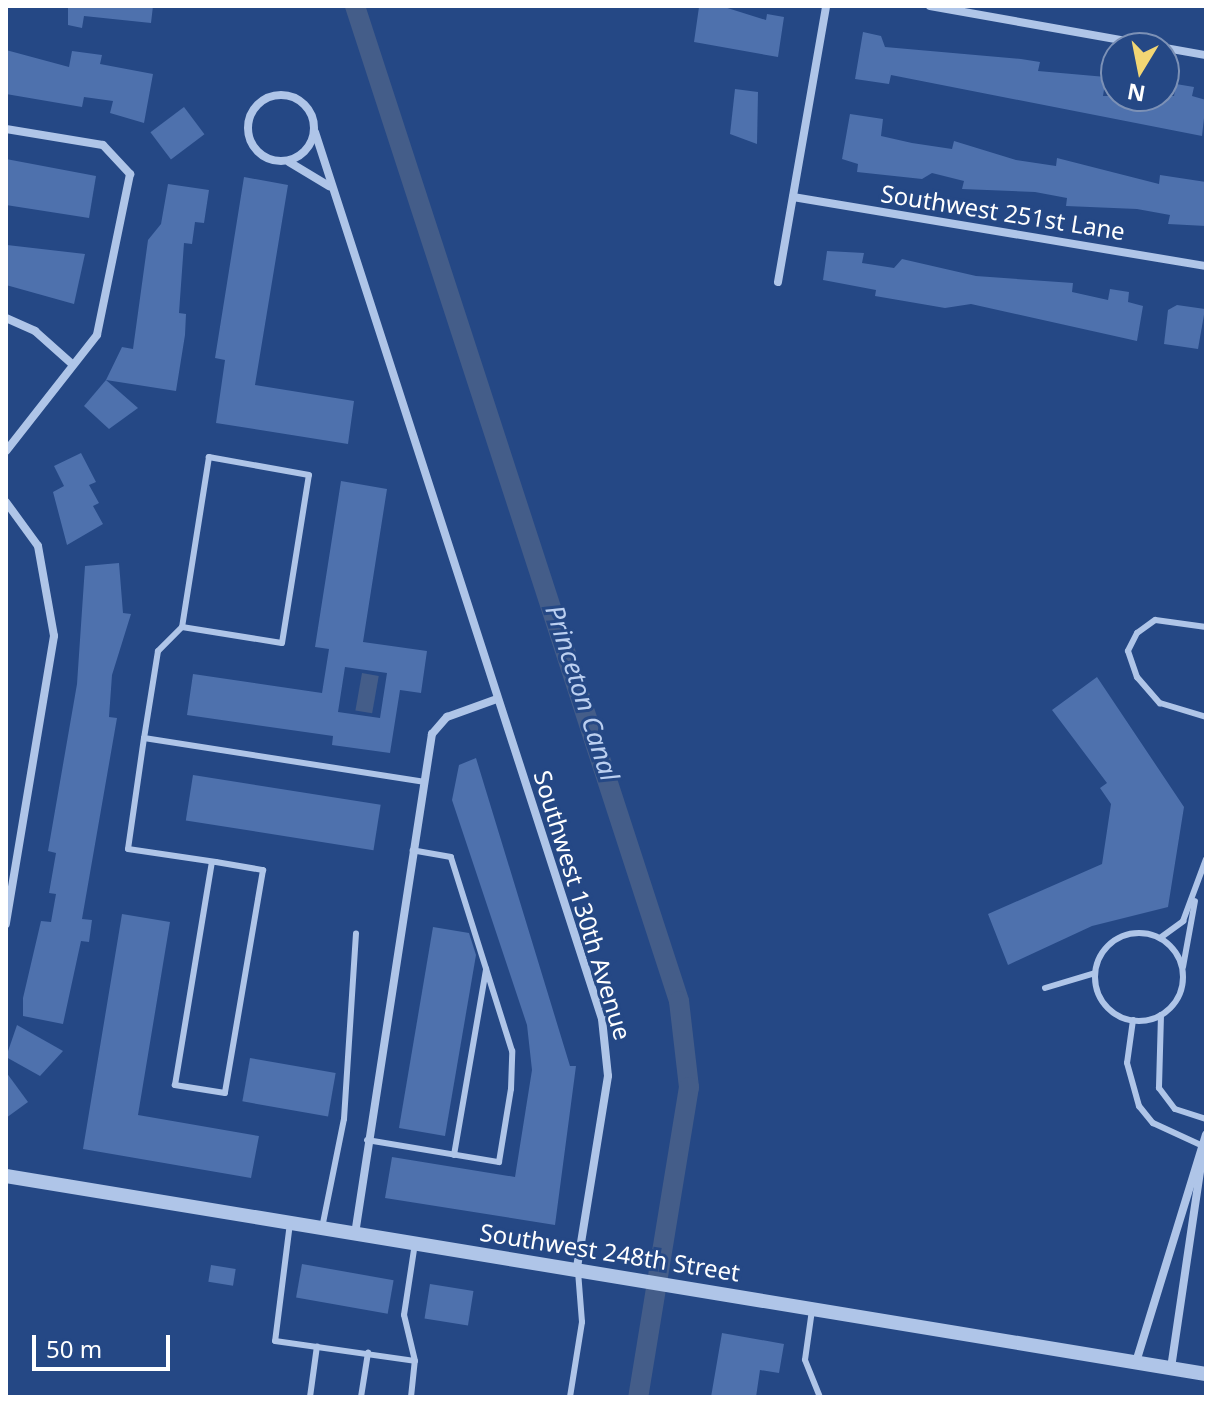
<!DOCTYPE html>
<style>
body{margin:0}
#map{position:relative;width:1212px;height:1403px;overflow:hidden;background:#254885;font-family:"Noto Sans",sans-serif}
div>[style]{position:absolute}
.water>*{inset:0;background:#445d89;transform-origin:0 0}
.canal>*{height:20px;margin:-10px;padding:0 10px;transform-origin:10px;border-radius:10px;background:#445d89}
.building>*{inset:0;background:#4e71ad;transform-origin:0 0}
.service>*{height:6px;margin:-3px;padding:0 3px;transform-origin:3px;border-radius:3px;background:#afc5e8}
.service>.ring{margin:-3px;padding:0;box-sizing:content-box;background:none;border:6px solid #afc5e8;border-radius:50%}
.minor>*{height:8px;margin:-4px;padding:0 4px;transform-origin:4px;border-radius:4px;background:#afc5e8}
.minor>.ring{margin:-4px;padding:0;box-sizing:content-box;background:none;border:8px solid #afc5e8;border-radius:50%}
.tertiary>*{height:14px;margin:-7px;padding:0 7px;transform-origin:7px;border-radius:7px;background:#afc5e8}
span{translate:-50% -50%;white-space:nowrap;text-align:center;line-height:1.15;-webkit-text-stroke:6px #254885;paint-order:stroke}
.street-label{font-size:24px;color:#fff}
.water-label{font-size:26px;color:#bbcff0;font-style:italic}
.frame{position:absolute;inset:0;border:8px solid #fff;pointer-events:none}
.north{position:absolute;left:1100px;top:32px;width:80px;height:80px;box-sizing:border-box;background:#254885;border:2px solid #7c91b6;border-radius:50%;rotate:190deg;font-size:22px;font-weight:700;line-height:32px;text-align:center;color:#fff}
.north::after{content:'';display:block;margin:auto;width:28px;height:36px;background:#f2d674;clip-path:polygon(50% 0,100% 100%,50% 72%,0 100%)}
.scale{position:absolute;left:32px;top:1335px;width:138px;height:36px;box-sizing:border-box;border:4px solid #fff;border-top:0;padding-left:10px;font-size:24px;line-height:28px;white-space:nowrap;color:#fff;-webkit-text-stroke:6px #254885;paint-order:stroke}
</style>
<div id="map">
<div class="water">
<div style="left:362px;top:673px;width:17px;height:38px;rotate:10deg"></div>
</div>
<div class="canal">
<div style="left:355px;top:6px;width:1046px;rotate:71.96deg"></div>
<div style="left:679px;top:1001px;width:87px;rotate:83.4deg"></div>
<div style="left:689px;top:1087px;width:314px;rotate:99.3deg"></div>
</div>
<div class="building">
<div style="clip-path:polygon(68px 6px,153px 6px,151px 23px,84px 16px,82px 28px,68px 25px)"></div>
<div style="clip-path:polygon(721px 6px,766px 20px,767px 14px,784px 17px,778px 57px,694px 42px,699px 7px)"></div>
<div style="clip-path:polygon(863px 32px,881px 36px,885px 47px,1021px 59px,1040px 62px,1038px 71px,1106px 77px,1103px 96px,1174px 96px,1176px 84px,1194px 87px,1192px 96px,1206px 100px,1202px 136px,891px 75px,889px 84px,855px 79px)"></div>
<div style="clip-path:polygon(6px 50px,69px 67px,72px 51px,102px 55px,100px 64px,153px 74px,144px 123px,110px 113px,113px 101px,84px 97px,82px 107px,6px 94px)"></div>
<div style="clip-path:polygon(735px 89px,758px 92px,757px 144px,730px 134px)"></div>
<div style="left:184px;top:107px;width:34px;height:42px;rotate:53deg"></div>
<div style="clip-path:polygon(850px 114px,883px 119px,881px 136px,912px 143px,952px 149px,954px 141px,1016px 160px,1056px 166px,1057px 158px,1159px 184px,1160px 175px,1206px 182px,1206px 226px,1168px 224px,1170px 215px,1137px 209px,1066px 206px,1067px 198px,1035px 192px,962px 189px,964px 181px,932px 173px,922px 179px,857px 172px,858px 164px,842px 159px)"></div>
<div style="clip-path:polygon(6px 159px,96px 176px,89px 218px,6px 205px)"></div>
<div style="clip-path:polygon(244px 177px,288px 185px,255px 385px,354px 401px,348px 444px,216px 423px,225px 360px,215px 358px)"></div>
<div style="clip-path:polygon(168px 184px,209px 190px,204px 223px,195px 222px,192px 244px,184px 243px,179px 313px,186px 314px,185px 335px,176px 391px,106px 380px,122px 347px,133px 349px,148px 240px,161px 224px)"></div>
<div style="clip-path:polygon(7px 245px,85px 254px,74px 304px,6px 285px)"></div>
<div style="clip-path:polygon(827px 251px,864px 253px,862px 263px,894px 268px,902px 259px,976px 276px,1073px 283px,1072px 292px,1108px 300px,1110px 289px,1129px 292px,1128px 302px,1143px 306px,1137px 341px,971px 304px,945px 308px,875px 296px,876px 290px,823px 280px)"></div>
<div style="clip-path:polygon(1177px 305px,1205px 309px,1198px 349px,1164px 344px,1168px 310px)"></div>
<div style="clip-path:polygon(106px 380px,138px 408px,109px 429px,84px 406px)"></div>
<div style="clip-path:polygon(81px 453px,96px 482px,89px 485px,99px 503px,93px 506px,103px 524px,67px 545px,53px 492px,64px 486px,54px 466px)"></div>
<div style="clip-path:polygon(evenodd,341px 481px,387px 489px,363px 642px,427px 651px,421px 693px,400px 690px,390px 753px,332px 745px,333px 736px,187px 715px,193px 674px,322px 693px,329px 649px,315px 647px,341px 481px,345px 667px,387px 673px,380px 718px,338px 712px,345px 667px)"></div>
<div style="clip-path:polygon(119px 563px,123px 613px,131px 614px,112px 675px,109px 717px,117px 718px,82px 919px,92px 920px,89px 942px,81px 941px,63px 1024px,23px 1016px,23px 998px,41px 921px,51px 922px,56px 894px,49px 893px,56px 853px,48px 851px,77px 684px,85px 566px)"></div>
<div style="clip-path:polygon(1097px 677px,1184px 807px,1168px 907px,1092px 926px,1008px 965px,988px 914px,1102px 864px,1111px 804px,1100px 788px,1107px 783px,1052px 710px)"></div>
<div style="clip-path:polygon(476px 758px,570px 1066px,576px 1066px,555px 1225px,385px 1198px,392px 1157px,515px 1177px,532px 1070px,527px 1025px,452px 800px,459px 765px)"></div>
<div style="left:193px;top:775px;width:190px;height:46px;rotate:9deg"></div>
<div style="clip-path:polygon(122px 914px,170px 922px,138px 1115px,259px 1136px,251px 1178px,83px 1149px)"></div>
<div style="clip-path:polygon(433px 927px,469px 933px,476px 955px,445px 1136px,399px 1128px)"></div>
<div style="clip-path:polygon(17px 1025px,63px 1051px,40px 1076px,6px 1057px)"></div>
<div style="left:250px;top:1058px;width:87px;height:44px;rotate:10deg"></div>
<div style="clip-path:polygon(6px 1072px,28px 1102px,6px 1118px)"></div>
<div style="left:302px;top:1264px;width:93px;height:34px;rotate:10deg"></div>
<div style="left:211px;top:1265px;width:25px;height:17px;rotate:9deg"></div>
<div style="left:430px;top:1284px;width:44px;height:35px;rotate:9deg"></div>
<div style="clip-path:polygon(722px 1333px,784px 1344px,779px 1373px,760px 1370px,756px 1397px,711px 1397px)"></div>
</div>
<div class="service">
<div style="left:182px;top:627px;width:101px;rotate:9.1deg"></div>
<div style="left:282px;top:643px;width:170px;rotate:-80.9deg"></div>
<div style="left:309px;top:475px;width:102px;rotate:-169.8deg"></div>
<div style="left:209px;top:457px;width:172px;rotate:99deg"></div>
<div style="left:182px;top:627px;width:34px;rotate:135deg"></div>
<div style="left:158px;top:651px;width:88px;rotate:99.1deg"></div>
<div style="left:144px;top:738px;width:283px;rotate:8.9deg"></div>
<div style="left:1206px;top:627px;width:51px;rotate:-172.2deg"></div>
<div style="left:1155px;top:620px;width:22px;rotate:144deg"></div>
<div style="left:1137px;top:633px;width:20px;rotate:117deg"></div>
<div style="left:1128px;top:651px;width:28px;rotate:71deg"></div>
<div style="left:1137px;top:677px;width:35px;rotate:49deg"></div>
<div style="left:1160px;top:703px;width:48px;rotate:16.9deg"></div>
<div style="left:144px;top:738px;width:112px;rotate:98.2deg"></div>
<div style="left:128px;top:849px;width:89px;rotate:8.4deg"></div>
<div style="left:216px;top:862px;width:48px;rotate:9.7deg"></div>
<div style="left:263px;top:870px;width:226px;rotate:99.7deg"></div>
<div style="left:225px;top:1093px;width:51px;rotate:-170.9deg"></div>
<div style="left:175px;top:1085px;width:226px;rotate:-80.6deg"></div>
<div class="ring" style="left:1095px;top:933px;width:82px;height:82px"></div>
<div style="left:1160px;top:938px;width:29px;rotate:-36deg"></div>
<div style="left:1183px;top:921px;width:66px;rotate:-69.6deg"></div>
<div style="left:1183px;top:967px;width:67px;rotate:-79.7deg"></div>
<div style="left:1045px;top:988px;width:52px;rotate:-16.7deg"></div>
<div style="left:1161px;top:1015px;width:73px;rotate:91.6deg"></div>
<div style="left:1159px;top:1088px;width:26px;rotate:53deg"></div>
<div style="left:1175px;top:1109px;width:33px;rotate:18deg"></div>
<div style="left:1133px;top:1020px;width:43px;rotate:97.9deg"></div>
<div style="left:1127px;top:1063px;width:45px;rotate:74.4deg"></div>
<div style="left:1139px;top:1106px;width:22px;rotate:51deg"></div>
<div style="left:1153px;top:1123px;width:55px;rotate:24.7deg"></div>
<div style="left:367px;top:1140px;width:134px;rotate:9.5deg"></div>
<div style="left:499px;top:1162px;width:74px;rotate:-80.7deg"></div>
<div style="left:511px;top:1089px;width:38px;rotate:-88deg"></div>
<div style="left:512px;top:1051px;width:203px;rotate:-107.5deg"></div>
<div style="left:451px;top:857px;width:39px;rotate:-170deg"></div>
<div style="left:454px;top:1155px;width:189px;rotate:-80.2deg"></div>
<div style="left:290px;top:1223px;width:119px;rotate:97.2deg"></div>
<div style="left:275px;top:1341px;width:141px;rotate:8.1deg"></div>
<div style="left:322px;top:1228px;width:111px;rotate:-78.6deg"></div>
<div style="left:344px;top:1119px;width:186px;rotate:-86.3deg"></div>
<div style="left:812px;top:1310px;width:50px;rotate:98deg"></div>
<div style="left:805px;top:1360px;width:40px;rotate:68deg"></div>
<div style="left:310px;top:1397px;width:51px;rotate:-82.2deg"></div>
<div style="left:361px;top:1397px;width:45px;rotate:-81deg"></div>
<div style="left:411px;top:1397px;width:36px;rotate:-84deg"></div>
<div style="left:415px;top:1361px;width:47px;rotate:-103.4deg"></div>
<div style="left:404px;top:1315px;width:73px;rotate:-81.3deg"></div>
<div style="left:570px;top:1397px;width:76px;rotate:-80.9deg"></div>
<div style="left:582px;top:1322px;width:51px;rotate:-94.5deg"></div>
</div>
<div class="minor">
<div style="left:930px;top:6px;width:280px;rotate:10.1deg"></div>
<div class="ring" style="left:248px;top:95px;width:58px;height:58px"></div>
<div style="left:6px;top:129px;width:98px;rotate:9.4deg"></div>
<div style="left:103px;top:145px;width:40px;rotate:47deg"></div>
<div style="left:130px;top:174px;width:164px;rotate:101.6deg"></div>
<div style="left:97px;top:335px;width:147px;rotate:128.1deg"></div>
<div style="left:315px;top:132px;width:932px;rotate:72.07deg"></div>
<div style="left:602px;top:1019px;width:57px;rotate:84deg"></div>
<div style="left:608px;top:1076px;width:194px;rotate:99.2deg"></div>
<div style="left:289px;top:162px;width:47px;rotate:31deg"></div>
<div style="left:793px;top:197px;width:419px;rotate:9.5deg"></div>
<div style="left:778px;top:282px;width:280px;rotate:-80.1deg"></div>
<div style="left:6px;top:318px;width:32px;rotate:24deg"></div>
<div style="left:35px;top:331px;width:50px;rotate:41.7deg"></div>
<div style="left:6px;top:502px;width:54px;rotate:54deg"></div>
<div style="left:38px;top:546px;width:91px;rotate:79.9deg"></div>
<div style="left:54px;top:636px;width:292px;rotate:99.5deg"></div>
<div style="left:355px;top:1234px;width:506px;rotate:-81.25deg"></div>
<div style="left:432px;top:734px;width:23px;rotate:-49deg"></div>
<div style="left:447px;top:717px;width:53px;rotate:-19.8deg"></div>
<div style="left:1136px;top:1362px;width:238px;rotate:-72.9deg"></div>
<div style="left:1171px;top:1368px;width:220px;rotate:-81.6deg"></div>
</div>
<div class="tertiary">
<div style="left:6px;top:1176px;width:1216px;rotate:9.37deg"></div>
</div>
<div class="street-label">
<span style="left:1003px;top:212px;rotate:9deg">Southwest 251st Lane</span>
<span style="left:583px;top:905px;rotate:73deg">Southwest 130th Avenue</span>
<span style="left:610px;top:1252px;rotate:9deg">Southwest 248th Street</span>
</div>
<div class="water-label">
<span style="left:582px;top:693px;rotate:72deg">Princeton Canal</span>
</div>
<div class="frame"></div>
<div class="north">N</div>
<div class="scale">50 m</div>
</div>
